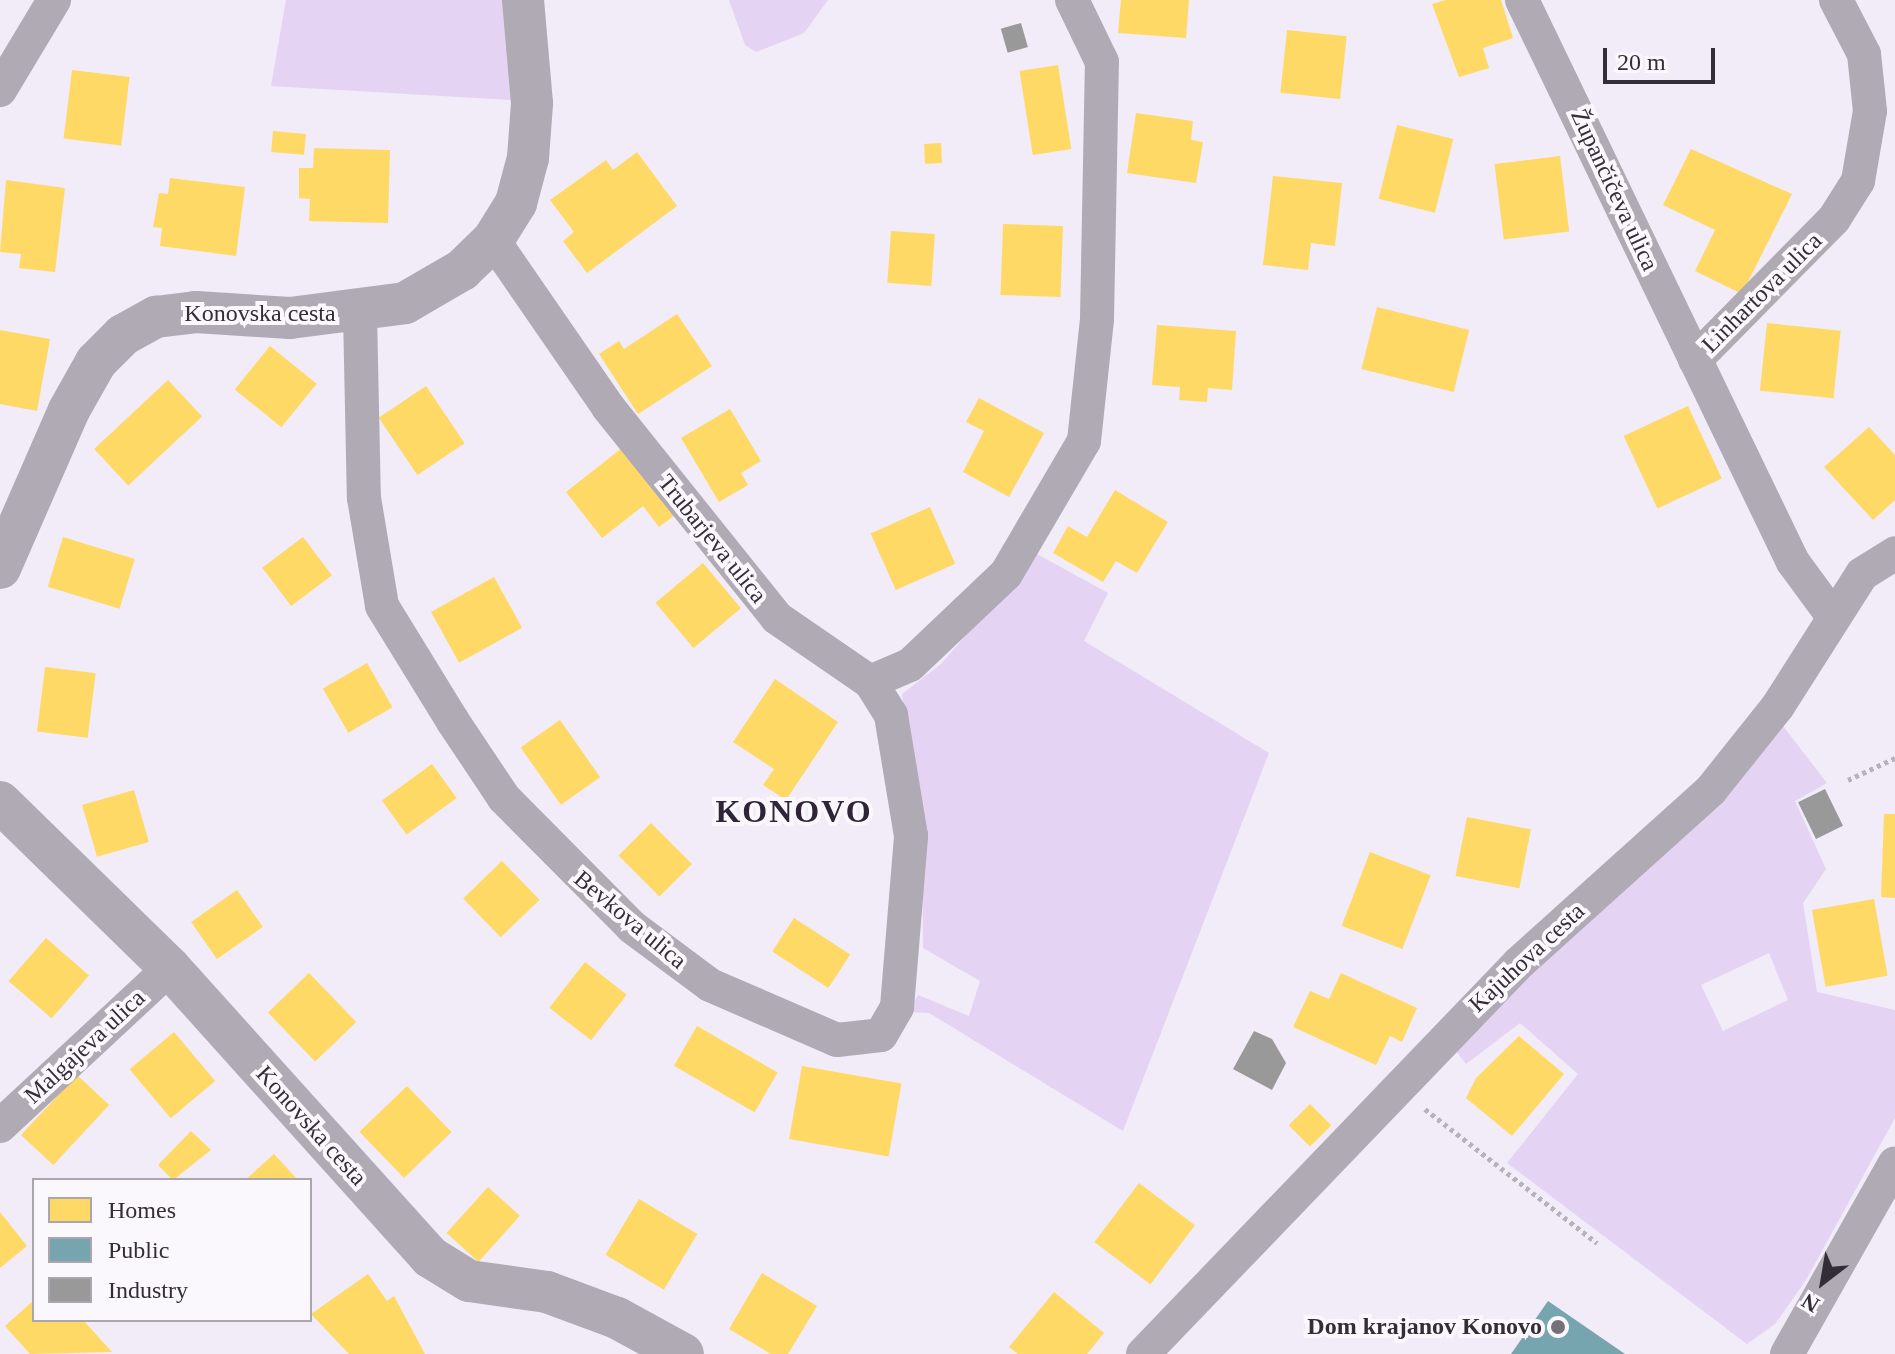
<!DOCTYPE html>
<meta charset="utf-8">
<style>
body{margin:0}
#map{position:relative;width:1895px;height:1354px;overflow:hidden;background:#f2ebf8;font-family:Georgia,serif}
div>[style]{position:absolute}
.green>*{inset:0;background:#e4d3f2}
.homes>*{inset:0;background:#ffd966;transform-origin:0 0}
.public>*{inset:0;background:#76a5af}
.industry>*{inset:0;background:#999;transform-origin:0 0}
.path>*{height:5px;margin-top:-2.5px;transform-origin:0;background:repeating-linear-gradient(90deg,#b6b1bc 0 4px,transparent 0 8px)}
.minor>*{height:34px;margin:-17px;padding:0 17px;transform-origin:17px;border-radius:17px;background:#afaab4}
.tertiary>*{height:42px;margin:-21px;padding:0 21px;transform-origin:21px;border-radius:21px;background:#afaab4}
.dots>*{width:22px;height:22px;translate:-50% -50%;box-sizing:border-box;border:4px solid #faf7fd;border-radius:50%}
span{translate:-50% -50%;white-space:nowrap;text-align:center;line-height:1.15;-webkit-text-stroke:8px #faf7fd;paint-order:stroke}
.street-label{font-size:24px;color:#332d38}
.poi-label{font-size:24px;color:#332d38;font-weight:700}
.right{translate:-100% -50%;text-align:right}
.district-label{font-size:32px;color:#302439;font-weight:700;letter-spacing:2px}
.legend{position:absolute;left:32px;top:1178px;width:280px;height:144px;box-sizing:border-box;background:#faf7fd;border:2px solid #aaa6ae;margin:0;padding:10px 14px;list-style:none;font-size:24px;color:#332d38}
.legend li{display:flex;align-items:center;gap:16px;height:40px}
.legend b{width:40px;border:2px solid #aaa6ae}
.north{position:absolute;left:1783px;top:1242px;width:80px;height:80px;-webkit-text-stroke:6px #faf7fd;paint-order:stroke;rotate:211deg;font-size:22px;font-weight:700;line-height:32px;text-align:center;color:#332d38}
.north::after{content:'';display:block;margin:auto;width:28px;height:36px;background:#332d38;clip-path:polygon(50% 0,100% 100%,50% 72%,0 100%)}
.scale{position:absolute;left:1603px;top:48px;width:112px;height:36px;box-sizing:border-box;border:4px solid #332d38;border-top:0;padding-left:10px;font-size:24px;line-height:28px;white-space:nowrap;color:#332d38;-webkit-text-stroke:6px #faf7fd;paint-order:stroke}
</style>
<div id="map">
<div class="green">
<div style="clip-path:polygon(286px 0,504px 0,512px 100px,271px 86px)"></div>
<div style="clip-path:polygon(729px 0,828px 0,804px 33px,756px 52px,745px 45px)"></div>
<div style="clip-path:polygon(1037px 554px,1108px 593px,1084px 641px,1269px 753px,1123px 1131px,929px 1013px,909px 1012px,918px 995px,969px 1016px,980px 981px,923px 948px,922px 835px,902px 694px,941px 664px)"></div>
<div style="clip-path:polygon(evenodd,1783px 726px,1827px 783px,1795px 801px,1826px 869px,1803px 903px,1817px 992px,1895px 1010px,1895px 1118px,1806px 1280px,1775px 1324px,1747px 1344px,1507px 1163px,1578px 1074px,1520px 1023px,1466px 1064px,1456px 1051px,1512px 989px,1709px 814px,1783px 726px,1769px 953px,1788px 1000px,1723px 1031px,1701px 985px,1769px 953px)"></div>
</div>
<div class="homes">
<div style="clip-path:polygon(1121px 0,1189px 0,1186px 38px,1118px 33px)"></div>
<div style="clip-path:polygon(1446px 0,1501px 0,1513px 38px,1483px 48px,1489px 68px,1459px 77px,1432px 4px)"></div>
<div style="left:1287px;top:30px;width:60px;height:63px;rotate:6deg"></div>
<div style="left:1058px;top:65px;width:85px;height:39px;rotate:81deg"></div>
<div style="left:72px;top:70px;width:58px;height:69px;rotate:7deg"></div>
<div style="clip-path:polygon(1136px 113px,1193px 121px,1191px 140px,1203px 142px,1196px 183px,1127px 173px)"></div>
<div style="left:1397px;top:125px;width:58px;height:76px;rotate:14deg"></div>
<div style="left:273px;top:131px;width:33px;height:21px;rotate:5deg"></div>
<div style="left:941px;top:143px;width:20px;height:17px;rotate:87deg"></div>
<div style="clip-path:polygon(314px 148px,390px 150px,388px 223px,309px 221px,310px 199px,299px 198px,299px 168px,313px 168px)"></div>
<div style="clip-path:polygon(1691px 149px,1792px 194px,1742px 294px,1695px 271px,1715px 230px,1663px 205px)"></div>
<div style="clip-path:polygon(637px 152px,677px 206px,587px 273px,563px 241px,574px 232px,550px 200px,606px 160px,613px 170px)"></div>
<div style="left:1560px;top:156px;width:76px;height:66px;rotate:83deg"></div>
<div style="clip-path:polygon(1273px 176px,1342px 183px,1335px 246px,1311px 243px,1308px 270px,1263px 265px)"></div>
<div style="clip-path:polygon(170px 178px,245px 187px,236px 256px,160px 246px,162px 228px,153px 227px,159px 193px,168px 194px)"></div>
<div style="clip-path:polygon(6px 180px,65px 188px,55px 272px,19px 268px,21px 254px,0 252px)"></div>
<div style="left:1003px;top:224px;width:60px;height:71px;rotate:2deg"></div>
<div style="left:891px;top:231px;width:44px;height:52px;rotate:4deg"></div>
<div style="left:1377px;top:307px;width:95px;height:64px;rotate:14deg"></div>
<div style="clip-path:polygon(677px 314px,712px 366px,638px 414px,599px 354px,619px 341px,624px 349px)"></div>
<div style="left:1767px;top:323px;width:74px;height:68px;rotate:6deg"></div>
<div style="clip-path:polygon(1157px 325px,1236px 331px,1232px 390px,1208px 388px,1207px 402px,1179px 400px,1180px 387px,1152px 385px)"></div>
<div style="clip-path:polygon(0 330px,50px 339px,37px 411px,0 404px)"></div>
<div style="left:270px;top:346px;width:60px;height:56px;rotate:39deg"></div>
<div style="left:168px;top:380px;width:50px;height:101px;rotate:47deg"></div>
<div style="left:426px;top:386px;width:69px;height:57px;rotate:56deg"></div>
<div style="clip-path:polygon(979px 398px,1044px 433px,1009px 497px,963px 472px,984px 431px,966px 422px)"></div>
<div style="left:1688px;top:406px;width:80px;height:71px;rotate:65deg"></div>
<div style="clip-path:polygon(730px 409px,761px 461px,741px 473px,748px 485px,719px 502px,681px 438px)"></div>
<div style="clip-path:polygon(1869px 427px,1895px 455px,1895px 500px,1873px 520px,1824px 467px)"></div>
<div style="clip-path:polygon(622px 448px,675px 515px,659px 527px,643px 506px,602px 538px,566px 492px)"></div>
<div style="clip-path:polygon(1115px 490px,1168px 522px,1137px 573px,1116px 561px,1103px 582px,1053px 553px,1068px 526px,1087px 537px)"></div>
<div style="left:930px;top:507px;width:62px;height:65px;rotate:66deg"></div>
<div style="left:63px;top:537px;width:75px;height:52px;rotate:17deg"></div>
<div style="left:303px;top:537px;width:48px;height:51px;rotate:53deg"></div>
<div style="left:703px;top:563px;width:59px;height:62px;rotate:50deg"></div>
<div style="left:494px;top:577px;width:58px;height:72px;rotate:61deg"></div>
<div style="left:367px;top:663px;width:51px;height:51px;rotate:60deg"></div>
<div style="left:45px;top:667px;width:51px;height:65px;rotate:7deg"></div>
<div style="clip-path:polygon(775px 679px,838px 722px,786px 800px,763px 785px,774px 769px,733px 742px)"></div>
<div style="left:560px;top:720px;width:70px;height:48px;rotate:55deg"></div>
<div style="left:432px;top:764px;width:42px;height:62px;rotate:54deg"></div>
<div style="left:134px;top:790px;width:54px;height:54px;rotate:74deg"></div>
<div style="clip-path:polygon(1884px 814px,1895px 814px,1895px 898px,1881px 897px)"></div>
<div style="left:1467px;top:817px;width:65px;height:60px;rotate:11deg"></div>
<div style="left:651px;top:823px;width:58px;height:46px;rotate:45deg"></div>
<div style="left:1370px;top:852px;width:65px;height:79px;rotate:21deg"></div>
<div style="left:502px;top:861px;width:54px;height:54px;rotate:46deg"></div>
<div style="left:237px;top:890px;width:45px;height:56px;rotate:55deg"></div>
<div style="left:1874px;top:899px;width:78px;height:63px;rotate:80deg"></div>
<div style="left:794px;top:918px;width:67px;height:40px;rotate:33deg"></div>
<div style="left:46px;top:938px;width:57px;height:57px;rotate:41deg"></div>
<div style="left:585px;top:962px;width:53px;height:58px;rotate:38deg"></div>
<div style="left:309px;top:973px;width:68px;height:57px;rotate:46deg"></div>
<div style="clip-path:polygon(1341px 973px,1417px 1008px,1402px 1042px,1390px 1036px,1376px 1065px,1293px 1027px,1310px 991px,1329px 999px)"></div>
<div style="left:697px;top:1026px;width:93px;height:46px;rotate:30deg"></div>
<div style="left:174px;top:1032px;width:64px;height:58px;rotate:50deg"></div>
<div style="clip-path:polygon(1519px 1036px,1564px 1074px,1512px 1136px,1466px 1098px,1476px 1078px)"></div>
<div style="left:802px;top:1066px;width:101px;height:74px;rotate:10deg"></div>
<div style="left:77px;top:1075px;width:44px;height:82px;rotate:43deg"></div>
<div style="left:407px;top:1086px;width:64px;height:66px;rotate:46deg"></div>
<div style="left:1310px;top:1104px;width:30px;height:30px;rotate:45deg"></div>
<div style="clip-path:polygon(191px 1131px,211px 1150px,173px 1180px,158px 1165px)"></div>
<div style="clip-path:polygon(274px 1154px,298px 1180px,245px 1180px)"></div>
<div style="left:1139px;top:1183px;width:70px;height:74px;rotate:37deg"></div>
<div style="left:488px;top:1187px;width:43px;height:62px;rotate:42deg"></div>
<div style="left:639px;top:1199px;width:68px;height:65px;rotate:31deg"></div>
<div style="clip-path:polygon(0 1212px,27px 1246px,0 1268px)"></div>
<div style="clip-path:polygon(762px 1273px,817px 1306px,788px 1354px,771px 1354px,729px 1329px)"></div>
<div style="clip-path:polygon(368px 1274px,387px 1301px,394px 1296px,425px 1354px,349px 1354px,311px 1314px)"></div>
<div style="clip-path:polygon(1054px 1292px,1104px 1333px,1087px 1354px,1018px 1354px,1009px 1347px)"></div>
<div style="clip-path:polygon(34px 1300px,34px 1320px,83px 1320px,112px 1352px,30px 1354px,5px 1326px)"></div>
</div>
<div class="public">
<div style="clip-path:polygon(1548px 1301px,1625px 1354px,1511px 1354px)"></div>
</div>
<div class="industry">
<div style="left:1021px;top:23px;width:25px;height:21px;rotate:74deg"></div>
<div style="left:1825px;top:789px;width:41px;height:30px;rotate:64deg"></div>
<div style="clip-path:polygon(1254px 1031px,1272px 1039px,1286px 1063px,1272px 1090px,1233px 1069px)"></div>
</div>
<div class="path">
<div style="left:1848px;top:780px;width:52px;rotate:-25.1deg"></div>
<div style="left:1425px;top:1109px;width:218px;rotate:37.9deg"></div>
</div>
<div class="minor">
<div style="left:1522px;top:0;width:624px;rotate:64.26deg"></div>
<div style="left:1793px;top:562px;width:66px;rotate:53.7deg"></div>
<div style="left:0;top:90px;width:105px;rotate:-59deg"></div>
<div style="left:493px;top:240px;width:203px;rotate:55.4deg"></div>
<div style="left:608px;top:407px;width:270px;rotate:51.3deg"></div>
<div style="left:777px;top:618px;width:113px;rotate:34.5deg"></div>
<div style="left:870px;top:682px;width:43px;rotate:-23deg"></div>
<div style="left:910px;top:665px;width:132px;rotate:-43.5deg"></div>
<div style="left:1006px;top:574px;width:154px;rotate:-59.6deg"></div>
<div style="left:1084px;top:441px;width:123px;rotate:-83.9deg"></div>
<div style="left:1097px;top:319px;width:257px;rotate:-88.9deg"></div>
<div style="left:1102px;top:62px;width:69px;rotate:-115.8deg"></div>
<div style="left:360px;top:313px;width:185px;rotate:88.8deg"></div>
<div style="left:364px;top:498px;width:109px;rotate:80.5deg"></div>
<div style="left:382px;top:606px;width:134px;rotate:58.4deg"></div>
<div style="left:452px;top:720px;width:94px;rotate:56.3deg"></div>
<div style="left:504px;top:798px;width:182px;rotate:45.2deg"></div>
<div style="left:632px;top:927px;width:97px;rotate:36.6deg"></div>
<div style="left:710px;top:985px;width:138px;rotate:23.4deg"></div>
<div style="left:837px;top:1040px;width:44px;rotate:-6.5deg"></div>
<div style="left:881px;top:1035px;width:32px;rotate:-60deg"></div>
<div style="left:897px;top:1007px;width:172px;rotate:-85.3deg"></div>
<div style="left:911px;top:836px;width:123px;rotate:-99.4deg"></div>
<div style="left:891px;top:715px;width:39px;rotate:-122deg"></div>
<div style="left:1695px;top:360px;width:198px;rotate:-45.4deg"></div>
<div style="left:1834px;top:219px;width:45px;rotate:-57.7deg"></div>
<div style="left:1858px;top:181px;width:71px;rotate:-80.3deg"></div>
<div style="left:1870px;top:111px;width:57px;rotate:-96deg"></div>
<div style="left:1864px;top:54px;width:61px;rotate:-117.4deg"></div>
<div style="left:0;top:1126px;width:232px;rotate:-42.9deg"></div>
<div style="left:1143px;top:1354px;width:542px;rotate:-46.12deg"></div>
<div style="left:1519px;top:963px;width:258px;rotate:-42deg"></div>
<div style="left:1711px;top:790px;width:107px;rotate:-51.4deg"></div>
<div style="left:1778px;top:706px;width:156px;rotate:-57.5deg"></div>
<div style="left:1862px;top:574px;width:39px;rotate:-32deg"></div>
<div style="left:1787px;top:1354px;width:219px;rotate:-60.5deg"></div>
</div>
<div class="tertiary">
<div style="left:0;top:568px;width:172px;rotate:-66.4deg"></div>
<div style="left:69px;top:410px;width:55px;rotate:-60.6deg"></div>
<div style="left:96px;top:362px;width:38px;rotate:-45deg"></div>
<div style="left:123px;top:335px;width:38px;rotate:-29deg"></div>
<div style="left:156px;top:317px;width:40px;rotate:-7.1deg"></div>
<div style="left:196px;top:312px;width:94px;rotate:3.7deg"></div>
<div style="left:290px;top:318px;width:116px;rotate:-7.4deg"></div>
<div style="left:405px;top:303px;width:66px;rotate:-30.1deg"></div>
<div style="left:462px;top:270px;width:43px;rotate:-44.1deg"></div>
<div style="left:493px;top:240px;width:44px;rotate:-58.1deg"></div>
<div style="left:516px;top:203px;width:47px;rotate:-75.1deg"></div>
<div style="left:528px;top:158px;width:55px;rotate:-85.8deg"></div>
<div style="left:532px;top:103px;width:103px;rotate:-95deg"></div>
<div style="left:0;top:802px;width:238px;rotate:44.3deg"></div>
<div style="left:170px;top:968px;width:389px;rotate:48deg"></div>
<div style="left:430px;top:1257px;width:46px;rotate:31.6deg"></div>
<div style="left:469px;top:1281px;width:79px;rotate:8deg"></div>
<div style="left:547px;top:1292px;width:75px;rotate:20.4deg"></div>
<div style="left:617px;top:1318px;width:75px;rotate:28.6deg"></div>
</div>
<div class="dots">
<div style="left:1558px;top:1327px;background:#76707b"></div>
</div>
<div class="street-label">
<span style="left:1614px;top:190px;rotate:65deg">Župančičeva ulica</span>
<span style="left:1762px;top:293px;rotate:-45deg">Linhartova ulica</span>
<span style="left:260px;top:314px">Konovska cesta</span>
<span style="left:712px;top:539px;rotate:51deg">Trubarjeva ulica</span>
<span style="left:630px;top:920px;rotate:40deg">Bevkova ulica</span>
<span style="left:1527px;top:958px;rotate:-43deg">Kajuhova cesta</span>
<span style="left:85px;top:1047px;rotate:-43deg">Malgajeva ulica</span>
<span style="left:311px;top:1126px;rotate:48deg">Konovska cesta</span>
</div>
<div class="poi-label">
<span class="right" style="left:1542px;top:1327px">Dom krajanov Konovo</span>
</div>
<div class="district-label">
<span style="left:794px;top:811px">KONOVO</span>
</div>
<ul class="legend">
<li><b style="height:22px;background:#ffd966"></b>Homes</li>
<li><b style="height:22px;background:#76a5af"></b>Public</li>
<li><b style="height:22px;background:#999"></b>Industry</li>
</ul>
<div class="north">N</div>
<div class="scale">20 m</div>
</div>
